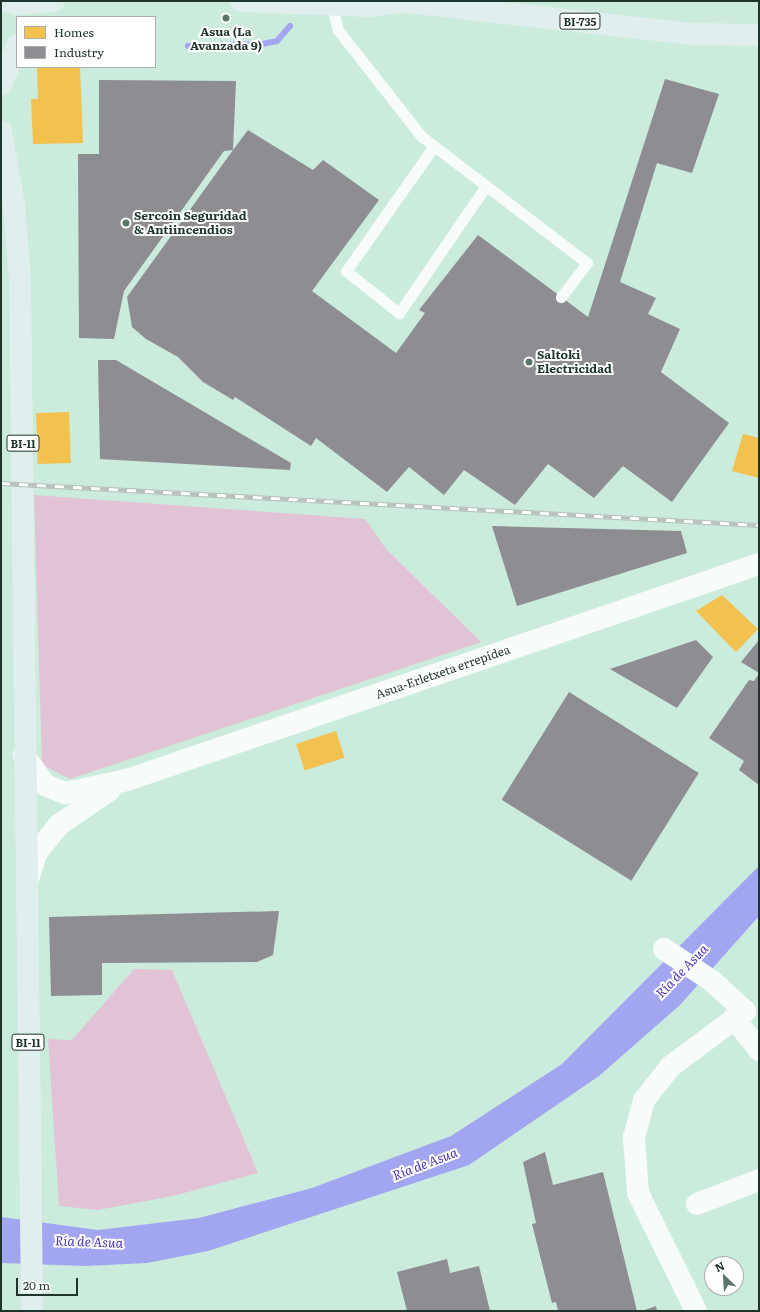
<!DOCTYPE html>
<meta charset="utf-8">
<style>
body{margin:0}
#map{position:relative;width:760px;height:1312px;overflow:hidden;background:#cbebdc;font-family:Literata,serif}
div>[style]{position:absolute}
.green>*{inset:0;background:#e2c3d6}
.water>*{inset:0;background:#a2a6f0}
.homes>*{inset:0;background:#f2c14e;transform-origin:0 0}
.industry>*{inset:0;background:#8d8d92;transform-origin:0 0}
.stream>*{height:6px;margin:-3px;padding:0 3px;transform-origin:3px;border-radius:3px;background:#a2a6f0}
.service>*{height:11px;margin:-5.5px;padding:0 5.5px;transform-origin:5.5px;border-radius:5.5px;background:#f7fcfa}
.minor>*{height:22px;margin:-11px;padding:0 11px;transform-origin:11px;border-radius:11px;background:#f7fcfa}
.primary>*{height:22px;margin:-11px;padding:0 11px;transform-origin:11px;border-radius:11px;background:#e1eeee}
.rail>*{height:4.5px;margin-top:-2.25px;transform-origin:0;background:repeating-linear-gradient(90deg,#fff 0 9px,#b8c0bd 0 18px);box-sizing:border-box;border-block:1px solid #b8c0bd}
.dots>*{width:11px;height:11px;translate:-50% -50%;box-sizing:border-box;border:2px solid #fff;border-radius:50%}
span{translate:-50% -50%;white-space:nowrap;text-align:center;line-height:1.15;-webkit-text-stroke:4px #fff;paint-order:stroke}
.shield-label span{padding:1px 3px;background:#fff;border:1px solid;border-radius:3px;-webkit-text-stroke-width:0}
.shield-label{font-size:11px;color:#1e352b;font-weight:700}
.poi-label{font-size:12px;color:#1e352b;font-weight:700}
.left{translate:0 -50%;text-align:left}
.street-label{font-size:12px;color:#1e352b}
.water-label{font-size:13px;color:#4e34b4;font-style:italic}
.frame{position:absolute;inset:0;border:2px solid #1e352b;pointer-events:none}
.legend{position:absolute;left:16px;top:16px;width:140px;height:52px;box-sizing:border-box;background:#fff;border:1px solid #a5aeaa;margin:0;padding:5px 7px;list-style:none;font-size:12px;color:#1e352b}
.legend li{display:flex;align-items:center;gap:8px;height:20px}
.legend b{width:20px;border:1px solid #a5aeaa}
.north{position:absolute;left:704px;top:1256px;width:40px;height:40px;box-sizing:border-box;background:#fff;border:1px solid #a5aeaa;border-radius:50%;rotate:335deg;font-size:11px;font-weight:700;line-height:16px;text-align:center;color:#1e352b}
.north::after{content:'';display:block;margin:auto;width:14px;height:18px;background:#5b7569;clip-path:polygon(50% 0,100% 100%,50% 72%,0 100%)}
.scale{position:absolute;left:16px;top:1278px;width:62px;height:18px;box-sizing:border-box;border:2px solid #1e352b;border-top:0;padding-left:5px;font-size:12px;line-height:14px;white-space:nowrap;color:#1e352b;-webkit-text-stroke:3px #fff;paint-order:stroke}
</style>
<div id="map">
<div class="green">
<div style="clip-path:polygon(34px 495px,365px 519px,386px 549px,481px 642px,70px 779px,42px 765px)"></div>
<div style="clip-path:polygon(134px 969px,172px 970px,258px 1173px,173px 1196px,98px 1210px,59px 1206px,48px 1039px,72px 1040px)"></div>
</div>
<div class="water">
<div style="clip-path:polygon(759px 866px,759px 916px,680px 1005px,599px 1076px,469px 1165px,208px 1251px,147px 1263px,86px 1266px,1px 1263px,1px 1217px,98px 1230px,199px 1218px,312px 1188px,451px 1136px,562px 1064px)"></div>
</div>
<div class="homes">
<div style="clip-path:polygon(37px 67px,80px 67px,83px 143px,33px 144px,31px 99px,38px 99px)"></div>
<div style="left:69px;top:412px;width:51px;height:33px;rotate:88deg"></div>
<div style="clip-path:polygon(743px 434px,759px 438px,759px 478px,732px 471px)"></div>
<div style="clip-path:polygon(722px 595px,758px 629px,736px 652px,696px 611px)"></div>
<div style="left:336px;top:731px;width:28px;height:42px;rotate:72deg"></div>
</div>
<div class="industry">
<div style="clip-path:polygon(665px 79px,719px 94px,692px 173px,657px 163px,620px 282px,656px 298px,648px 314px,680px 329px,661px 372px,729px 423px,672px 502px,623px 466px,594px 498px,548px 464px,515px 505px,464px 470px,444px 495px,409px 467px,387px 492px,316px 438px,311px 446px,235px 397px,233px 400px,203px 382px,178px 357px,146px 339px,132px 327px,127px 297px,233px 150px,224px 151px,124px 291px,114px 339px,79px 338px,78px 154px,99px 154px,99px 80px,236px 81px,233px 150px,248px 130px,313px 170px,323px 160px,379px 200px,312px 291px,396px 353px,425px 313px,419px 310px,478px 235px,588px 317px)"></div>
<div style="clip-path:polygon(98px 360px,116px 360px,291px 463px,290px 470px,100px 459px)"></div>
<div style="clip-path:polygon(492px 526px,681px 531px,687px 553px,517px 606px)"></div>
<div style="clip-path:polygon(696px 640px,713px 657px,677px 708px,610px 669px)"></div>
<div style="clip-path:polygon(759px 640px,759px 673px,741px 662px)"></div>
<div style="clip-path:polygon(759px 674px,759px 785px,739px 770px,744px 761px,709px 738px,749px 680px,754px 681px)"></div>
<div style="left:569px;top:692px;width:153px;height:127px;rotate:32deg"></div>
<div style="clip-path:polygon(279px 911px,273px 955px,257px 962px,102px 963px,102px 995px,51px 996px,49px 917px)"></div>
<div style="clip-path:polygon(545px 1152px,553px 1185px,603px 1172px,637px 1311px,558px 1311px,556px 1302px,552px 1303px,532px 1224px,536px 1223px,523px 1162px)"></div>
<div style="clip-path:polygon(447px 1259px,450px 1273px,479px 1266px,490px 1311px,407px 1311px,397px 1272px)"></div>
<div style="clip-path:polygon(656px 1306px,657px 1311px,642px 1311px)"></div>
</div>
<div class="stream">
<div style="left:188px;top:46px;width:74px;rotate:-1.5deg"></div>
<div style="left:262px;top:44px;width:15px;rotate:-11deg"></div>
<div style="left:277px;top:41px;width:20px;rotate:-49deg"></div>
</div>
<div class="service">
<div style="left:332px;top:5px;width:26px;rotate:77deg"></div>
<div style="left:338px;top:30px;width:135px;rotate:51.9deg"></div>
<div style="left:421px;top:136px;width:209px;rotate:37.4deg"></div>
<div style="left:587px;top:263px;width:43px;rotate:127.4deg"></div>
<div style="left:434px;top:146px;width:153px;rotate:125.1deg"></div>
<div style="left:346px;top:271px;width:68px;rotate:38.4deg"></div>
<div style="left:399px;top:313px;width:154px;rotate:-55.6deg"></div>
</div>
<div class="minor">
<div style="left:24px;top:755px;width:37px;rotate:55deg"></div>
<div style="left:45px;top:785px;width:22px;rotate:22deg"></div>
<div style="left:65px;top:793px;width:63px;rotate:-11.8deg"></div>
<div style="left:127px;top:780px;width:668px;rotate:-18.87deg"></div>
<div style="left:28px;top:879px;width:28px;rotate:-72deg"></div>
<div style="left:37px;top:852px;width:36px;rotate:-51deg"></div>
<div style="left:60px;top:824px;width:60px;rotate:-34.2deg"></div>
<div style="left:664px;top:949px;width:58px;rotate:33.7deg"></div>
<div style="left:712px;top:981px;width:45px;rotate:42.3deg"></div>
<div style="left:745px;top:1011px;width:94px;rotate:143.3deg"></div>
<div style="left:670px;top:1067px;width:42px;rotate:128.2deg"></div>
<div style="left:644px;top:1100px;width:39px;rotate:105deg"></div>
<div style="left:634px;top:1138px;width:55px;rotate:85.8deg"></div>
<div style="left:638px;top:1193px;width:131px;rotate:63.8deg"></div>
<div style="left:734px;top:1018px;width:41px;rotate:52deg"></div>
<div style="left:697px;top:1204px;width:66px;rotate:-21.2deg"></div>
</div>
<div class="primary">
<div style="left:6px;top:1px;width:12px;rotate:14deg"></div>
<div style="left:18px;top:4px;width:36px;rotate:-5deg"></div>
<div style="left:241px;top:1px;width:127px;rotate:2.3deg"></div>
<div style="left:368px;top:6px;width:34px;rotate:-7deg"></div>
<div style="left:398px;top:1px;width:297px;rotate:6.4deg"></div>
<div style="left:693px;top:34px;width:66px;rotate:0.9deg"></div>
<div style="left:1px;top:85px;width:43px;rotate:-68.2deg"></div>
<div style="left:1px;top:131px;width:75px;rotate:80deg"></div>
<div style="left:14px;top:205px;width:75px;rotate:85.4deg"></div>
<div style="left:20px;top:280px;width:1031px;rotate:89.33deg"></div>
</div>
<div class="rail">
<div style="left:1px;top:483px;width:759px;rotate:3.17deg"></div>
</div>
<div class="dots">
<div style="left:226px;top:18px;background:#5b7569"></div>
<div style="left:126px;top:223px;background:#5b7569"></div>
<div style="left:529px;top:362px;background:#5b7569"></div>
</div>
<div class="shield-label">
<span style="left:580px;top:21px">BI-735</span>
<span style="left:23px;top:443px">BI-11</span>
<span style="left:28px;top:1042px">BI-11</span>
</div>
<div class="poi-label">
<span style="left:226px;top:39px">Asua (La<br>Avanzada 9)</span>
<span class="left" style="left:134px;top:223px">Sercoin Seguridad<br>&amp; Antiincendios</span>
<span class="left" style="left:537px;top:362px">Saltoki<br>Electricidad</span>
</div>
<div class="street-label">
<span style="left:443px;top:672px;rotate:-19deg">Asua-Erletxeta errepidea</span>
</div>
<div class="water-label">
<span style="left:682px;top:971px;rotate:-46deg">Ría de Asua</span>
<span style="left:425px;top:1164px;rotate:-21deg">Ría de Asua</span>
<span style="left:89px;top:1242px;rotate:2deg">Ría de Asua</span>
</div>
<div class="frame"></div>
<ul class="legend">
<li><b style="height:11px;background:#f2c14e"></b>Homes</li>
<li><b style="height:11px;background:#8d8d92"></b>Industry</li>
</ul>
<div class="north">N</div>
<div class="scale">20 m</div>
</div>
